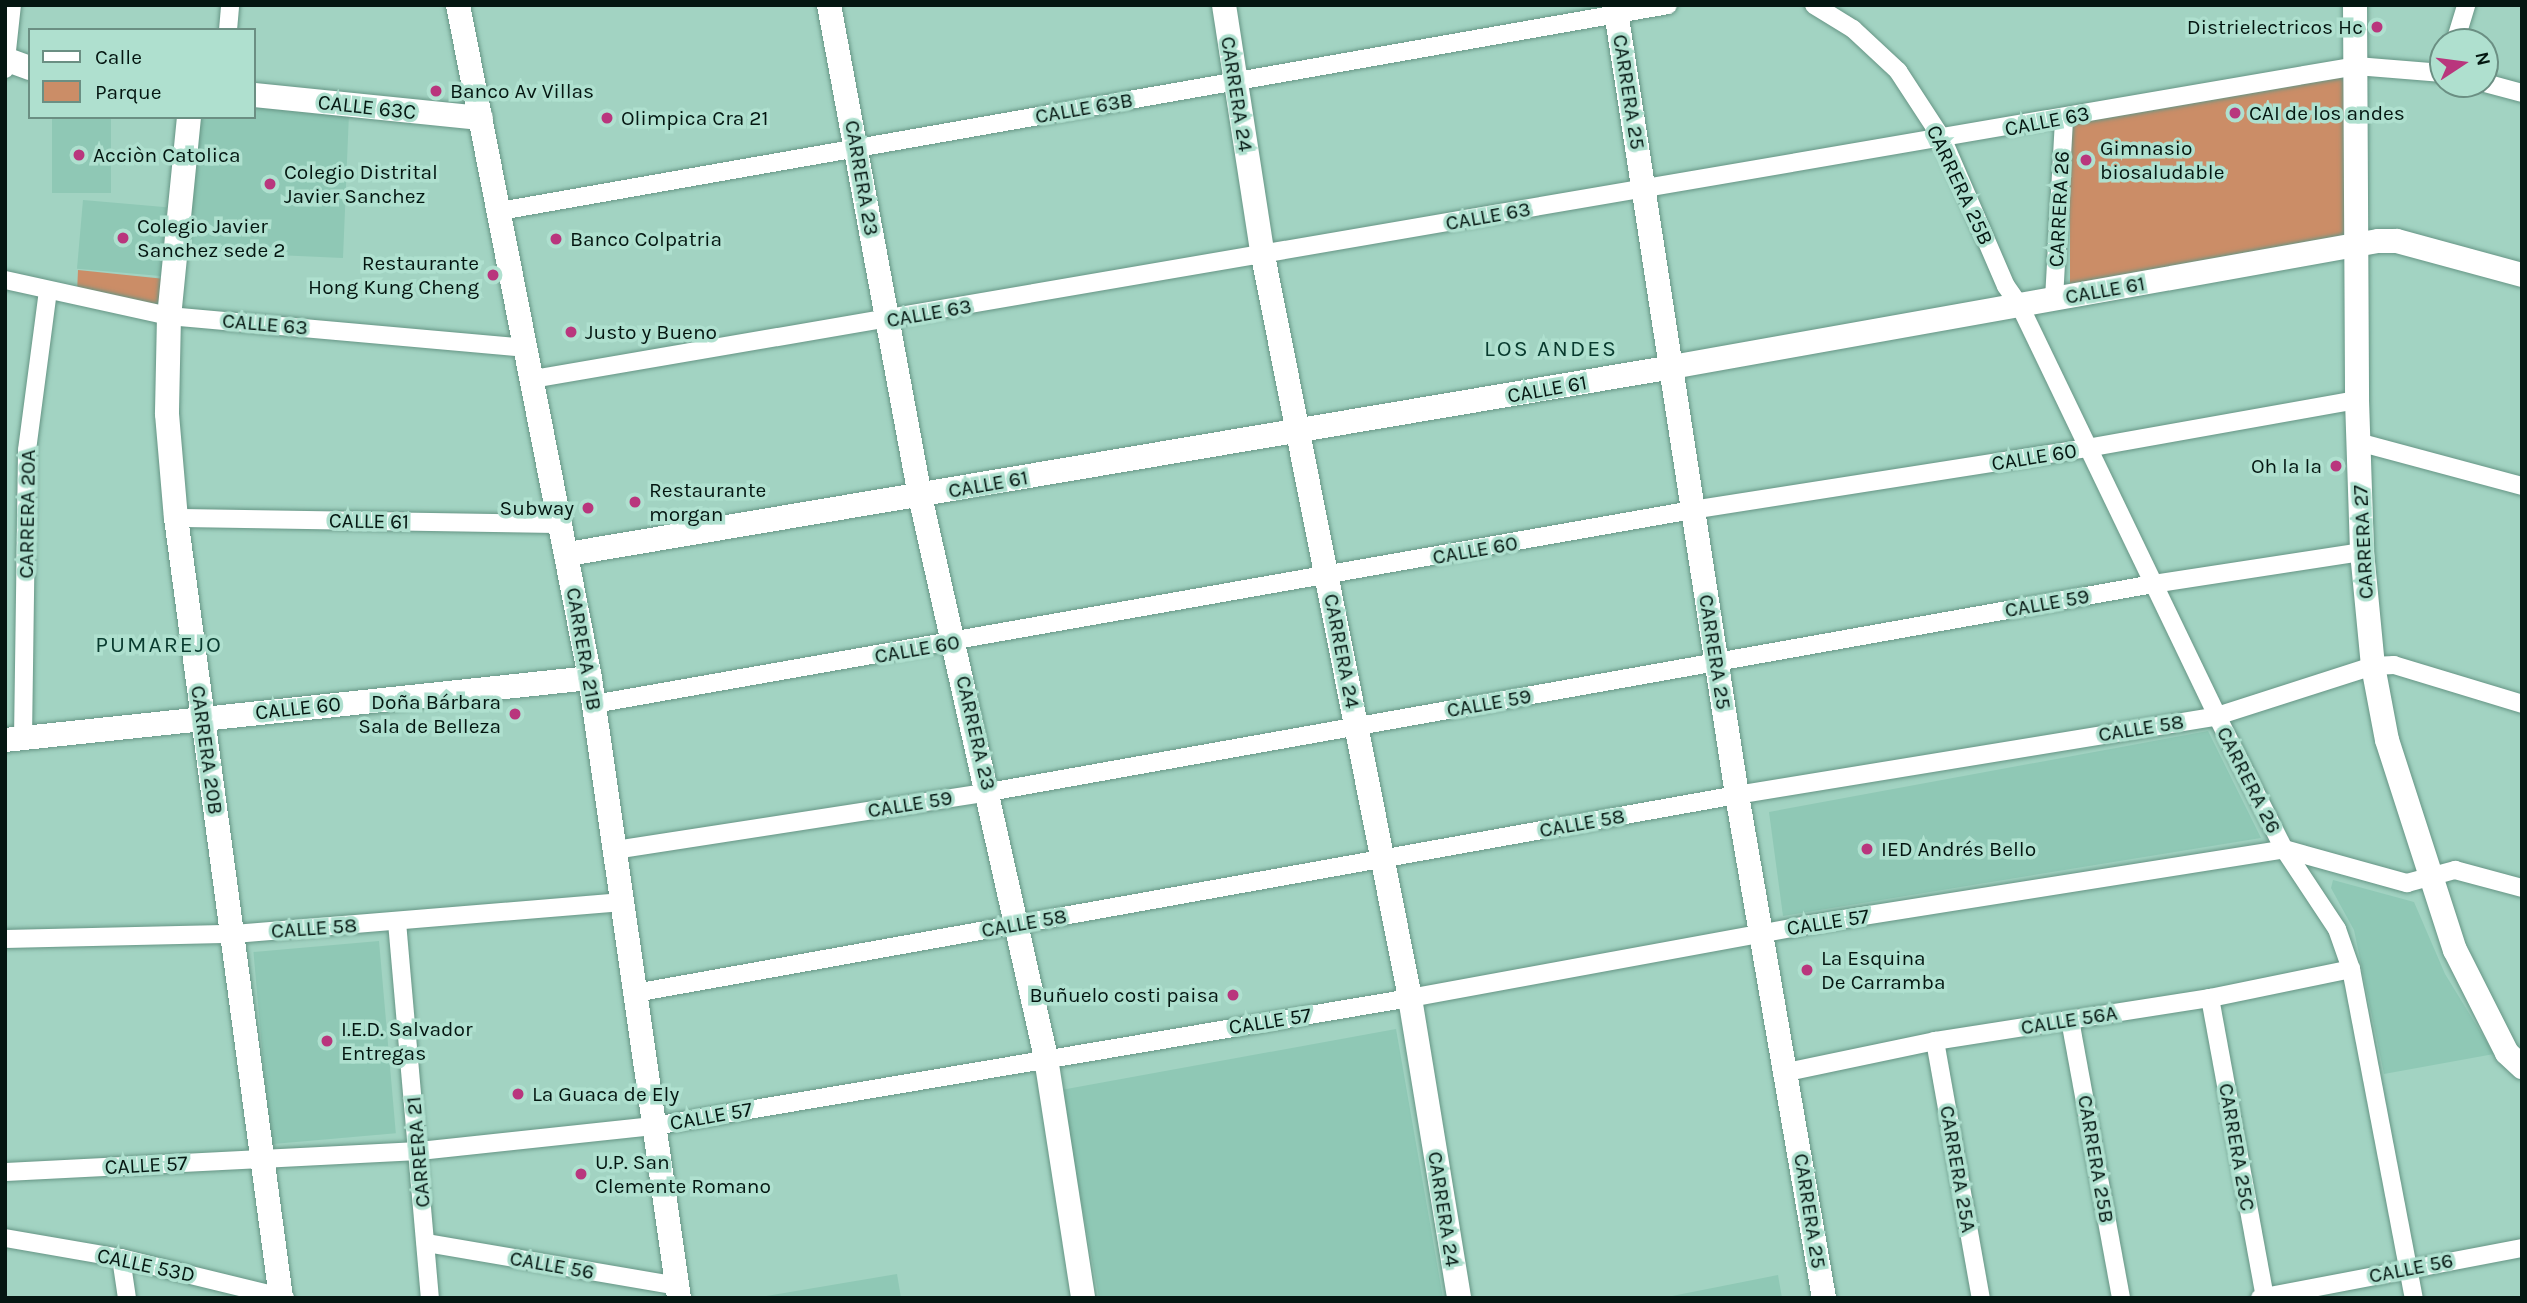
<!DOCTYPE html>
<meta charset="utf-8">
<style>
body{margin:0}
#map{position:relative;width:2527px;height:1303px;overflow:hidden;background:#a2d3c2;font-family:Karla,sans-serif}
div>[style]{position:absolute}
.built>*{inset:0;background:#8fc8b5;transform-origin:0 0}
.green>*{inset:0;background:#cb8d67}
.roads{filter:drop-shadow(0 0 2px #669585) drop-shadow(0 0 2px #669585)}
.street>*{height:18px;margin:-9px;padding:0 9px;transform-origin:9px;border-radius:9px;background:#fff}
.secondary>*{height:24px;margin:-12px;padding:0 12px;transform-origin:12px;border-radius:12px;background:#fff}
.dots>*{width:19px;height:19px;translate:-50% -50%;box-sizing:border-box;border:4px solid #afe0cf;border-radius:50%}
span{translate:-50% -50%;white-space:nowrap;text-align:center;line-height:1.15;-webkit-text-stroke:7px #afe0cf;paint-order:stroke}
.poi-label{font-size:21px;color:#041611}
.right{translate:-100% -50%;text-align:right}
.left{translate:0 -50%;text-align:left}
.street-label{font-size:21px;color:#041611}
.neighbourhood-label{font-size:23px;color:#083a2e;letter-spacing:2px}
.frame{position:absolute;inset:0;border:7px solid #041611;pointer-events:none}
.legend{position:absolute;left:28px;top:28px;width:228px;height:91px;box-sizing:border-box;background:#afe0cf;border:2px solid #6b8f83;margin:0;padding:9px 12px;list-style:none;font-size:21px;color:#041611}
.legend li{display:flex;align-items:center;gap:14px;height:35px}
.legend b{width:35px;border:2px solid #6b8f83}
.north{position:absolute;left:2429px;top:28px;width:70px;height:70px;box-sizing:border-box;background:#afe0cf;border:2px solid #6b8f83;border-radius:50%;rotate:77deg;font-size:19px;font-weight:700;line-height:28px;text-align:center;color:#041611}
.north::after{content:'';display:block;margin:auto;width:24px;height:32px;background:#b9367d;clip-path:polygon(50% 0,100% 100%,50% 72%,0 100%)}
</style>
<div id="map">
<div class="built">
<div style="clip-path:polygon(254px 106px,349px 113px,343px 258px,187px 251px,199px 117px,254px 117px)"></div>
<div style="left:52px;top:117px;width:59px;height:76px"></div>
<div style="left:83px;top:200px;width:84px;height:69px;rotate:5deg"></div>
<div style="clip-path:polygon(2208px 731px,2261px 838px,1783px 916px,1769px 812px)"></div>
<div style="clip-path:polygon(2333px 880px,2414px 902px,2445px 974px,2494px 1054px,2384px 1074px,2354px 930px,2331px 888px)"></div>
<div style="left:379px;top:941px;width:193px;height:126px;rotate:85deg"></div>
<div style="clip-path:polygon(1396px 1029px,1443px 1298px,1099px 1298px,1061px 1090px)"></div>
<div style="clip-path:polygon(897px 1274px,901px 1298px,755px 1298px)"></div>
<div style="clip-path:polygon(1778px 1275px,1782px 1298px,1662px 1298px)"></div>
</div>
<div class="green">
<div style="clip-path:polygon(2348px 74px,2348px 240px,2070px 291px,2070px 123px)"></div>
<div style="clip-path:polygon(78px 270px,165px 279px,162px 309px,77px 293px)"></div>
</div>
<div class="roads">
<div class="street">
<div style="left:1814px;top:5px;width:46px;rotate:31.6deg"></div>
<div style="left:1853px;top:29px;width:62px;rotate:43deg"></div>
<div style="left:1898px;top:71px;width:82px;rotate:56.9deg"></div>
<div style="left:1943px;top:140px;width:159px;rotate:66.7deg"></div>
<div style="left:2006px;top:286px;width:24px;rotate:55deg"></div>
<div style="left:2020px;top:306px;width:455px;rotate:64.3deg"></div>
<div style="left:2217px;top:716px;width:149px;rotate:63.3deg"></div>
<div style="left:2284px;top:849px;width:96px;rotate:56.5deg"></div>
<div style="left:2337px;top:929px;width:42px;rotate:70.7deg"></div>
<div style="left:2351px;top:969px;width:335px;rotate:79.2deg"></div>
<div style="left:228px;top:30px;width:25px;rotate:-85deg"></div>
<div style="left:2455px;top:42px;width:39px;rotate:-73deg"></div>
<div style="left:5px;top:69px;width:64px;rotate:-83.8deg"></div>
<div style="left:2485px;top:83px;width:38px;rotate:15deg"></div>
<div style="left:500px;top:211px;width:1186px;rotate:-10deg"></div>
<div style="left:5px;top:280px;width:168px;rotate:12.4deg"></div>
<div style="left:169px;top:316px;width:359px;rotate:5.1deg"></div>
<div style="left:2054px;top:299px;width:180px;rotate:-86.8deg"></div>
<div style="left:533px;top:379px;width:1850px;rotate:-9.74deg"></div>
<div style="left:2356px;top:66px;width:87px;rotate:4.6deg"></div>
<div style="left:2358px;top:442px;width:170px;rotate:15deg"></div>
<div style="left:176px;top:518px;width:386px;rotate:0.9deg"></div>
<div style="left:594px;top:704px;width:1115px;rotate:-10.02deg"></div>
<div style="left:1692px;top:510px;width:400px;rotate:-8.9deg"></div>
<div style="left:2087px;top:448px;width:274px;rotate:-10.1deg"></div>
<div style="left:23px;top:739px;width:289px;rotate:-89.2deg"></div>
<div style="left:27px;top:450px;width:161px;rotate:-82.5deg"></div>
<div style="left:615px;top:850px;width:378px;rotate:-8.8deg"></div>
<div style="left:989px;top:792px;width:1182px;rotate:-10.13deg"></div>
<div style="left:2153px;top:584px;width:211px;rotate:-8.7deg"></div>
<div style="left:397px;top:922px;width:377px;rotate:85deg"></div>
<div style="left:5px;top:939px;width:229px;rotate:-1.3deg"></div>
<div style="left:234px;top:934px;width:390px;rotate:-4.7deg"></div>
<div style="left:635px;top:993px;width:1120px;rotate:-10.19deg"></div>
<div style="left:1737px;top:795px;width:486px;rotate:-9.3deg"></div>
<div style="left:2217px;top:716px;width:164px;rotate:-17.8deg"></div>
<div style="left:2373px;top:666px;width:21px;rotate:-3deg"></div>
<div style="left:2394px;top:665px;width:134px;rotate:16.9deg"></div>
<div style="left:2210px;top:998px;width:304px;rotate:79.6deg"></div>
<div style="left:2070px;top:1020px;width:283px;rotate:79.6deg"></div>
<div style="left:1935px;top:1041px;width:261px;rotate:79.9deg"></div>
<div style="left:1787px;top:1072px;width:151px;rotate:-11.8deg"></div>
<div style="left:1935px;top:1041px;width:278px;rotate:-8.9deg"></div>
<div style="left:2210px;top:998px;width:144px;rotate:-11.6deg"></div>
<div style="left:5px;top:1172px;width:415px;rotate:-2.9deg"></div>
<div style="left:419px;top:1151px;width:236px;rotate:-6.1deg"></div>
<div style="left:654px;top:1126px;width:767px;rotate:-9.61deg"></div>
<div style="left:1410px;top:998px;width:403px;rotate:-10.4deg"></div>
<div style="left:1806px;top:925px;width:484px;rotate:-9deg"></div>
<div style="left:2284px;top:849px;width:128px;rotate:15.5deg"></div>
<div style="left:2407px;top:883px;width:50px;rotate:-15.2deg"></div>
<div style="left:2455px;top:870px;width:69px;rotate:15deg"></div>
<div style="left:5px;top:1238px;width:118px;rotate:9.8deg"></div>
<div style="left:121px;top:1258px;width:169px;rotate:13.7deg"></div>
<div style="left:426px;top:1243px;width:255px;rotate:9.7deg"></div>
<div style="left:121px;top:1258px;width:40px;rotate:81.5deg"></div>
<div style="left:2260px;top:1298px;width:267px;rotate:-10.8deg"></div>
</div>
<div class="secondary">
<div style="left:458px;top:5px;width:686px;rotate:78.9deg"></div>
<div style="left:590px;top:678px;width:626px;rotate:81.83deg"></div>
<div style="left:829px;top:5px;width:499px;rotate:79.5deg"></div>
<div style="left:920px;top:496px;width:576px;rotate:77.36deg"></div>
<div style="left:1046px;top:1058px;width:243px;rotate:81.2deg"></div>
<div style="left:1224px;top:5px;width:254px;rotate:81.2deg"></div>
<div style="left:1263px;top:256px;width:756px;rotate:78.79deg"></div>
<div style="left:1410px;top:998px;width:304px;rotate:80.7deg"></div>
<div style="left:1615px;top:5px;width:799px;rotate:81.22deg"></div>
<div style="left:1737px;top:795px;width:510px;rotate:80.19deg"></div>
<div style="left:2355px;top:5px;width:395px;rotate:89.7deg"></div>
<div style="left:2357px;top:400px;width:152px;rotate:88.1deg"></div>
<div style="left:2362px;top:552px;width:115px;rotate:84.5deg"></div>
<div style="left:2373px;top:666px;width:75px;rotate:79.3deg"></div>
<div style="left:2387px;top:740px;width:221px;rotate:72.1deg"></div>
<div style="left:2455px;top:950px;width:115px;rotate:63.2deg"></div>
<div style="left:2507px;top:1053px;width:21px;rotate:43deg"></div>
<div style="left:5px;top:59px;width:27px;rotate:20deg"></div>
<div style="left:254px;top:95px;width:228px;rotate:5.8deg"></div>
<div style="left:189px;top:117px;width:200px;rotate:95.7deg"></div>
<div style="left:169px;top:316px;width:98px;rotate:91.2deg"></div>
<div style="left:167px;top:414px;width:104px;rotate:85.1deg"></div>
<div style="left:176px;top:518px;width:787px;rotate:82.33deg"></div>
<div style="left:568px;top:554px;width:1120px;rotate:-9.61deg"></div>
<div style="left:1672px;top:367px;width:717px;rotate:-10.12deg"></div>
<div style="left:2378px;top:241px;width:19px"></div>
<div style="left:2397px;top:241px;width:130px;rotate:15.2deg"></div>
<div style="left:5px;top:740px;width:588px;rotate:-6.05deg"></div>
</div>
</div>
<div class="dots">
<div style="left:2377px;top:27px;background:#b9367d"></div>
<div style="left:436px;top:91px;background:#b9367d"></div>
<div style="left:2235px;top:113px;background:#b9367d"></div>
<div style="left:607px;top:118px;background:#b9367d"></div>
<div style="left:79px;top:155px;background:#b9367d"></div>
<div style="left:2086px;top:160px;background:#b9367d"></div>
<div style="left:270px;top:184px;background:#b9367d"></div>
<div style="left:123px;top:238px;background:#b9367d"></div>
<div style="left:556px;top:239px;background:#b9367d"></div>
<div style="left:493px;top:275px;background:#b9367d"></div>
<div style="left:571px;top:332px;background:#b9367d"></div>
<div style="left:2336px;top:466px;background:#b9367d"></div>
<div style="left:635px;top:502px;background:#b9367d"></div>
<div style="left:588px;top:508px;background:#b9367d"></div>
<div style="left:515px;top:714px;background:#b9367d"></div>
<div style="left:1867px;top:849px;background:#b9367d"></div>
<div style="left:1807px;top:970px;background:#b9367d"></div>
<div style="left:1233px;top:995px;background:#b9367d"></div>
<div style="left:327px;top:1041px;background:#b9367d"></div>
<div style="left:518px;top:1094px;background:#b9367d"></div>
<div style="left:581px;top:1174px;background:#b9367d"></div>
</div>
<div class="poi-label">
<span class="right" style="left:2363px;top:27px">Distrielectricos Hc</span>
<span class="left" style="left:450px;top:91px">Banco Av Villas</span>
<span class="left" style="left:2249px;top:113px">CAI de los andes</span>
<span class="left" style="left:621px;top:118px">Olimpica Cra 21</span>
<span class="left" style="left:2100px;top:160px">Gimnasio<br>biosaludable</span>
<span class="left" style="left:93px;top:155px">Acciòn Catolica</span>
<span class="left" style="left:284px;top:184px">Colegio Distrital<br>Javier Sanchez</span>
<span class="left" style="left:137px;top:238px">Colegio Javier<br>Sanchez sede 2</span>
<span class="left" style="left:570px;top:239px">Banco Colpatria</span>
<span class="right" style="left:479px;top:275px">Restaurante<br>Hong Kung Cheng</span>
<span class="left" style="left:585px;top:332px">Justo y Bueno</span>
<span class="right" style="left:2322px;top:466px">Oh la la</span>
<span class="left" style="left:649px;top:502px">Restaurante<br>morgan</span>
<span class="right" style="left:574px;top:508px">Subway</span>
<span class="right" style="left:501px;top:714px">Doña Bárbara<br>Sala de Belleza</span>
<span class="left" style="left:1881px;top:849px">IED Andrés Bello</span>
<span class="left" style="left:1821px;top:970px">La Esquina<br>De Carramba</span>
<span class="right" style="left:1219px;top:995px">Buñuelo costi paisa</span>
<span class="left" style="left:341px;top:1041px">I.E.D. Salvador<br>Entregas</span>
<span class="left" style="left:532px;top:1094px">La Guaca de Ely</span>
<span class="left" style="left:595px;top:1174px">U.P. San<br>Clemente Romano</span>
</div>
<div class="street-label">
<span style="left:1629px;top:92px;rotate:81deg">CARRERA 25</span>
<span style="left:1237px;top:94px;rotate:81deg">CARRERA 24</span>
<span style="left:367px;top:107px;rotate:6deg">CALLE 63C</span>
<span style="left:1084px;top:108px;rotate:-10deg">CALLE 63B</span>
<span style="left:2047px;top:121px;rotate:-11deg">CALLE 63</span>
<span style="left:862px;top:178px;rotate:80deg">CARRERA 23</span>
<span style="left:1960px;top:185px;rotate:65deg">CARRERA 25B</span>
<span style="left:2059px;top:209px;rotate:-87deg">CARRERA 26</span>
<span style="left:1488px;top:216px;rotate:-10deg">CALLE 63</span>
<span style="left:2105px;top:290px;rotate:-10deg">CALLE 61</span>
<span style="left:929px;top:313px;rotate:-10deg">CALLE 63</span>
<span style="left:265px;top:324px;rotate:5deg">CALLE 63</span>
<span style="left:1547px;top:389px;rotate:-10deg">CALLE 61</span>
<span style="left:2034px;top:457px;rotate:-9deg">CALLE 60</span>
<span style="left:988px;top:484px;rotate:-10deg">CALLE 61</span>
<span style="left:27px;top:514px;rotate:-89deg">CARRERA 20A</span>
<span style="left:369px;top:521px;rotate:1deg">CALLE 61</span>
<span style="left:2363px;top:542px;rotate:-93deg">CARRERA 27</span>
<span style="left:1475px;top:550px;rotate:-10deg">CALLE 60</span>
<span style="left:2047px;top:603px;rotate:-10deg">CALLE 59</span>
<span style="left:584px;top:649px;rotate:80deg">CARRERA 21B</span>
<span style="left:917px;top:649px;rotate:-10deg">CALLE 60</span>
<span style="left:1342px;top:651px;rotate:79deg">CARRERA 24</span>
<span style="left:1715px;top:652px;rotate:81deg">CARRERA 25</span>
<span style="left:1489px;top:703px;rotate:-10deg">CALLE 59</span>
<span style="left:298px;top:708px;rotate:-6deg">CALLE 60</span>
<span style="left:2141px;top:728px;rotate:-9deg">CALLE 58</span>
<span style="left:976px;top:733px;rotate:77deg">CARRERA 23</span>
<span style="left:207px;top:750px;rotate:82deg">CARRERA 20B</span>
<span style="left:2249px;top:780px;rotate:63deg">CARRERA 26</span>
<span style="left:910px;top:804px;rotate:-9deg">CALLE 59</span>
<span style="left:1582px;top:823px;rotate:-10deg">CALLE 58</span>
<span style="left:1828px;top:922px;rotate:-9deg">CALLE 57</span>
<span style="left:1024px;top:923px;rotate:-10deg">CALLE 58</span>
<span style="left:314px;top:928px;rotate:-4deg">CALLE 58</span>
<span style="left:2069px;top:1020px;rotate:-9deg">CALLE 56A</span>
<span style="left:1270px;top:1021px;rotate:-9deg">CALLE 57</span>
<span style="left:711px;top:1116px;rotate:-10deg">CALLE 57</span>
<span style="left:2237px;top:1147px;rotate:80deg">CARRERA 25C</span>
<span style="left:418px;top:1152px;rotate:-95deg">CARRERA 21</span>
<span style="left:2096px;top:1159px;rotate:80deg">CARRERA 25B</span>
<span style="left:146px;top:1165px;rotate:-3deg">CALLE 57</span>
<span style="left:1958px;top:1169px;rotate:80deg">CARRERA 25A</span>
<span style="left:1444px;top:1209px;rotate:81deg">CARRERA 24</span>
<span style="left:1810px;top:1211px;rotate:81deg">CARRERA 25</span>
<span style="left:146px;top:1265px;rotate:12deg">CALLE 53D</span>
<span style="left:552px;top:1265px;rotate:10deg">CALLE 56</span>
<span style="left:2411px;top:1268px;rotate:-11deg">CALLE 56</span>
</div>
<div class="neighbourhood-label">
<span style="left:1551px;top:349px">LOS ANDES</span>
<span style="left:159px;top:645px">PUMAREJO</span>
</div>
<div class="frame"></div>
<ul class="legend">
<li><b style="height:9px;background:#fff"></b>Calle</li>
<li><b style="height:19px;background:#cb8d67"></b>Parque</li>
</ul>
<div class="north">N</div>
</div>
